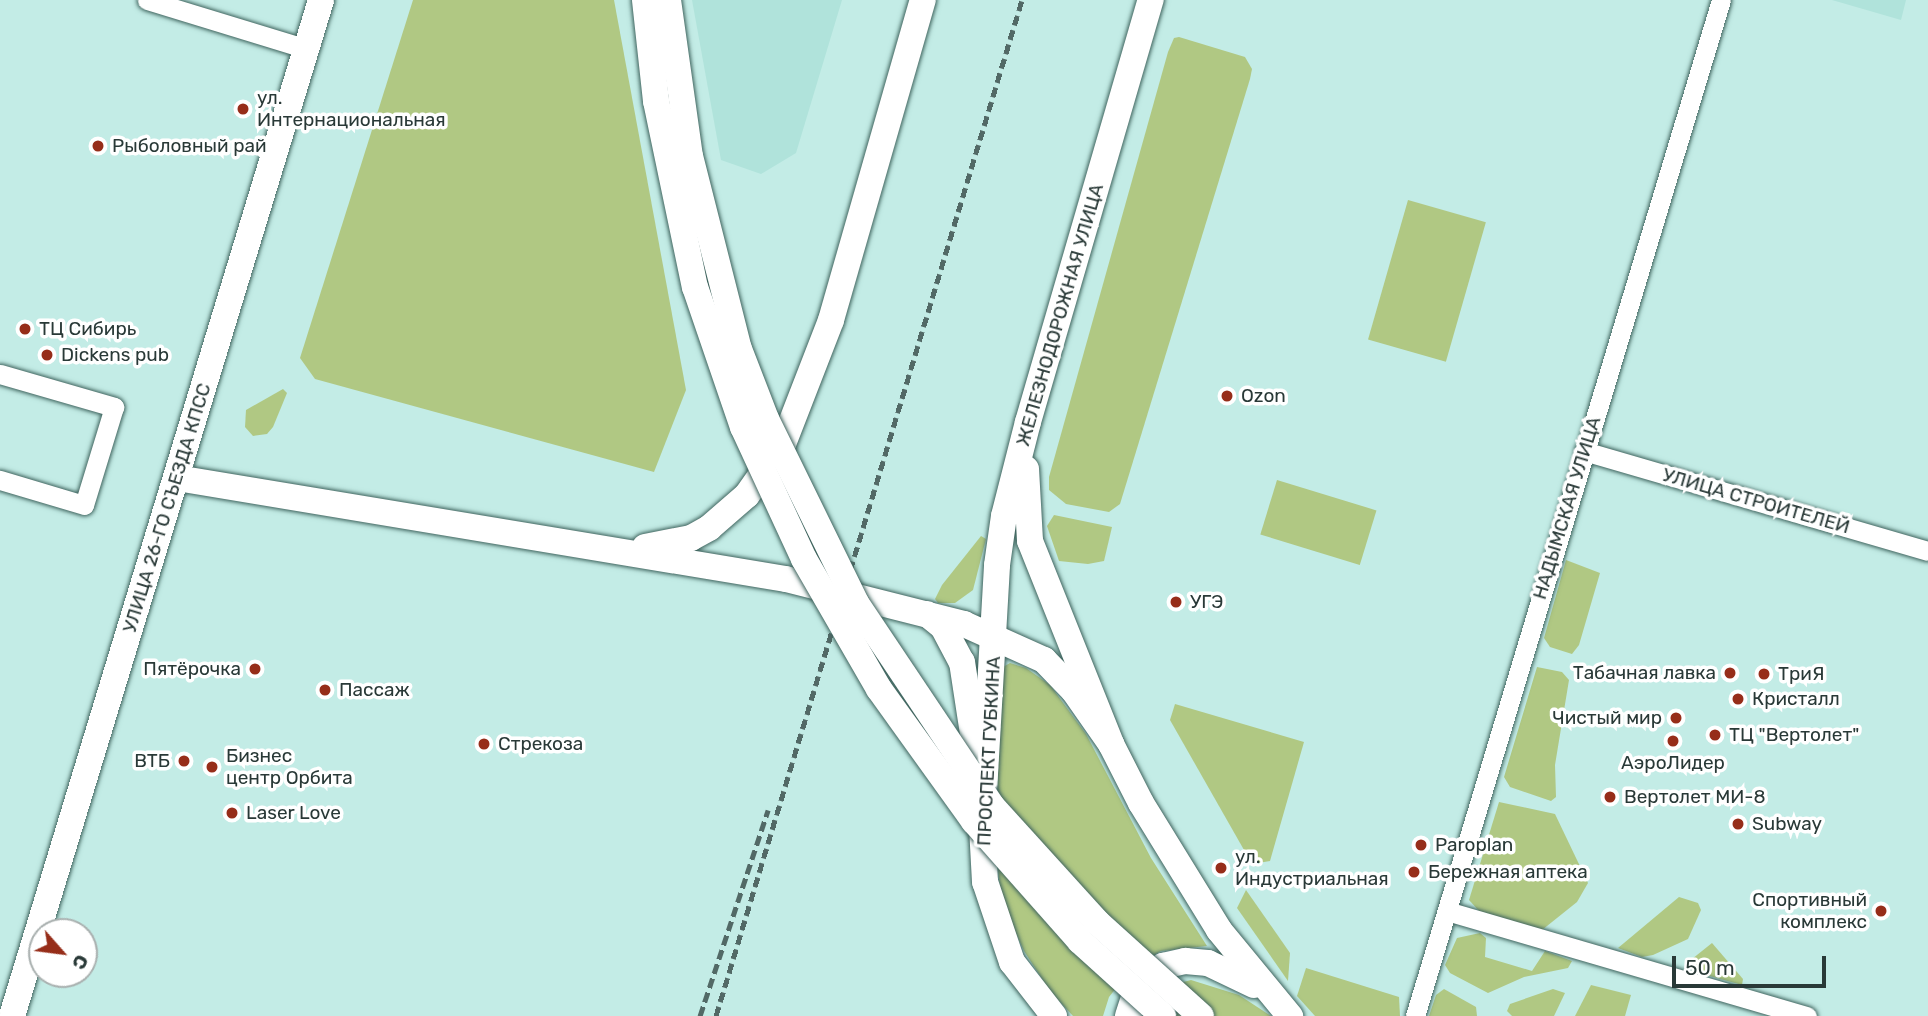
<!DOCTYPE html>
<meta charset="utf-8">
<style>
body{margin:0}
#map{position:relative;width:1928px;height:1016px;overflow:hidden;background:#c3ece6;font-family:Rubik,sans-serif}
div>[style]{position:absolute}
.built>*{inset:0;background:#b0e3db}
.green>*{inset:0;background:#b0c883;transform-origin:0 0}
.roads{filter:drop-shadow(0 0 2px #3f645e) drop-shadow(0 0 2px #3f645e)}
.street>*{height:19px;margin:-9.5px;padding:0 9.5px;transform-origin:9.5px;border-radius:9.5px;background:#fff}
.secondary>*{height:26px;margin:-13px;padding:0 13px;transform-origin:13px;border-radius:13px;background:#fff}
.rail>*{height:5px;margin-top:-2.5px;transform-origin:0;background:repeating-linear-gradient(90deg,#526966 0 10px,transparent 0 15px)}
.bridges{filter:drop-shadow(0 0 2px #3f645e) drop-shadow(0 0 2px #3f645e)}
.secondary-bridge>*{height:26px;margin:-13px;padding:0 13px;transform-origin:13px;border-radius:13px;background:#fff}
.dots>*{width:19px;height:19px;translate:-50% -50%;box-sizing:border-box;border:4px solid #fff;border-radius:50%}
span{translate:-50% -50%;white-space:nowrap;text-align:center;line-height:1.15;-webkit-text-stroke:7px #fff;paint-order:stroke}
.poi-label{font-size:19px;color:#293937}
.left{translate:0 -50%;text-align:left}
.right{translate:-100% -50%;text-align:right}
.street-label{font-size:19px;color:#293937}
.north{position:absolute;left:28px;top:918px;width:70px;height:70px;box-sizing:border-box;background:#fff;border:2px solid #a9b0af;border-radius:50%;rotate:118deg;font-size:19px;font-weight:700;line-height:28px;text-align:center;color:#293937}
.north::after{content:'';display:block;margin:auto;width:24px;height:32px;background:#962d19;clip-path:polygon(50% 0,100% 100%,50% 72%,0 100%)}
.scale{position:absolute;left:1672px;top:956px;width:154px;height:32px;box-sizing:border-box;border:4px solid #293937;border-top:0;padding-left:9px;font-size:21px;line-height:24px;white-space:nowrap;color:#293937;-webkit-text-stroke:5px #fff;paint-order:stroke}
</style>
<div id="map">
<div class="built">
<div style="clip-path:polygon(692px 0,842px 0,796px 153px,761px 174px,721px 160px)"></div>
<div style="clip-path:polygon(1832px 0,1906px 0,1901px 20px)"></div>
</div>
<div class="green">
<div style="clip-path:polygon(413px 0,614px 0,686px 390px,654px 472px,315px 379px,300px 358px)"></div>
<div style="clip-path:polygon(1179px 37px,1245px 57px,1252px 69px,1250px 79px,1120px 504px,1109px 512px,1066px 504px,1049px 490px,1049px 477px,1168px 52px,1174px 38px)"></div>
<div style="left:1408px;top:200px;width:81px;height:145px;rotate:16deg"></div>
<div style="clip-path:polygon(283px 389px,287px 393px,273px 427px,267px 434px,253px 436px,245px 427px,246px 410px)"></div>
<div style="left:1277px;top:480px;width:104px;height:57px;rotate:17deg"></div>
<div style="clip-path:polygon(1054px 515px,1112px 527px,1104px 561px,1088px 564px,1059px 561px,1047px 526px)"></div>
<div style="clip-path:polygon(981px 536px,986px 539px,973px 590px,955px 603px,938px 603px,935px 599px,942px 585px)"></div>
<div style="clip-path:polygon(1566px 560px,1600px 573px,1579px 645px,1572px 654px,1550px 647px,1544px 638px)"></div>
<div style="clip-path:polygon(1010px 663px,1026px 668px,1050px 685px,1086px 734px,1151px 858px,1207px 946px,1161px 951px,1132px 968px,1109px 997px,1103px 1016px,1073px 1016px,1050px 991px,1024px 951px,1002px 902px,994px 837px,1003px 667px)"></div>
<div style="clip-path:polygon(1537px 667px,1562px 672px,1569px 680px,1555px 765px,1556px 797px,1551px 801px,1510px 787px,1504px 777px)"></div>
<div style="clip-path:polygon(1175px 704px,1304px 742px,1270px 861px,1252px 864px,1170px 720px)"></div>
<div style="clip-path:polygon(1499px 802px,1555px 814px,1588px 883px,1577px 902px,1542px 930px,1479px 911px,1469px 900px)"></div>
<div style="clip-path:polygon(1246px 890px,1290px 953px,1288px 981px,1237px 908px)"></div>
<div style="clip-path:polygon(1679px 897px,1698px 903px,1701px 910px,1688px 939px,1653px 955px,1642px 957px,1618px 948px)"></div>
<div style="clip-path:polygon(1480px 933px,1486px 938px,1485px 957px,1532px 971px,1545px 951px,1572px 961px,1568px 968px,1524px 977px,1488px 993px,1450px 973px,1445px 965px,1457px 938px)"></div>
<div style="clip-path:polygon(1712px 943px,1743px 979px,1742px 985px,1692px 971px,1692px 959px)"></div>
<div style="clip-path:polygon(1306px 968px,1399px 997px,1400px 1016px,1315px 1016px,1297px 996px)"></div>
<div style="clip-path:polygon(1191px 980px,1239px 995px,1271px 1016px,1149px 1016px,1172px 985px)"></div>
<div style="clip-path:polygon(1591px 985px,1631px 995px,1625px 1016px,1575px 1016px)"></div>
<div style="clip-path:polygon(1444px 989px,1476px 1007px,1477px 1016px,1429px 1016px,1436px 995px)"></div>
<div style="clip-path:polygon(1553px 989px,1565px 993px,1554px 1016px,1512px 1016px,1507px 1011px,1510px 1004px)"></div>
</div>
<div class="roads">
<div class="street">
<div style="left:147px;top:0;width:167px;rotate:17deg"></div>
<div style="left:0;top:374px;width:119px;rotate:16.1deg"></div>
<div style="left:114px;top:407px;width:102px;rotate:107deg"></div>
<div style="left:84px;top:505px;width:88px;rotate:-163.4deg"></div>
<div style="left:1584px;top:451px;width:358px;rotate:16.2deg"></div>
<div style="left:1447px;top:911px;width:375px;rotate:16.3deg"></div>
<div style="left:1415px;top:1016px;width:1061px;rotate:-73.24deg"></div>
</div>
<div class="secondary">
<div style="left:1026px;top:469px;width:72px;rotate:86.8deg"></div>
<div style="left:1030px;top:541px;width:219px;rotate:68.2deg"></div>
<div style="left:1111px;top:744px;width:66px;rotate:63deg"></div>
<div style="left:1141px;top:803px;width:149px;rotate:58.4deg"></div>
<div style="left:1219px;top:930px;width:112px;rotate:50.5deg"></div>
<div style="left:177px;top:478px;width:617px;rotate:9.42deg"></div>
<div style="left:786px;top:579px;width:184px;rotate:14.2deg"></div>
<div style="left:964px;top:624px;width:88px;rotate:24.2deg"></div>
<div style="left:1044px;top:660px;width:43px;rotate:45.9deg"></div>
<div style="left:1074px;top:691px;width:65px;rotate:55.1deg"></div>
<div style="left:645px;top:547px;width:47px;rotate:-11.1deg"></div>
<div style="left:691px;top:538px;width:21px;rotate:-29deg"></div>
<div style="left:709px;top:528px;width:50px;rotate:-41deg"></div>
<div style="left:747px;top:495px;width:62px;rotate:-54.8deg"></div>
<div style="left:783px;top:444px;width:133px;rotate:-68.8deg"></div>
<div style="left:831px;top:320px;width:333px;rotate:-74deg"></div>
<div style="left:927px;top:614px;width:21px;rotate:39deg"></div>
<div style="left:943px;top:627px;width:40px;rotate:62deg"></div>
<div style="left:962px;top:662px;width:86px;rotate:81.3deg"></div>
<div style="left:12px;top:1016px;width:1062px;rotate:-73.08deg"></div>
<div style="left:1054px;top:1016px;width:68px;rotate:-127.9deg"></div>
<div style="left:1012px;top:962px;width:84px;rotate:-108.6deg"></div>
<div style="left:985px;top:882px;width:56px;rotate:-93.1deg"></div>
<div style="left:982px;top:826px;width:261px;rotate:-86.7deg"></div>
<div style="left:997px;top:565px;width:49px;rotate:-81.9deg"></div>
<div style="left:1004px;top:516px;width:97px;rotate:-75.7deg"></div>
<div style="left:1028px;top:422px;width:440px;rotate:-73.8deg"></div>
<div style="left:1128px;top:1016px;width:23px;rotate:-72deg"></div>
<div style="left:1135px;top:994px;width:40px;rotate:-45deg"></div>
<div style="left:1163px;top:966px;width:23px;rotate:-13deg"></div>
<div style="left:1185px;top:961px;width:23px;rotate:5deg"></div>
<div style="left:1208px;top:963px;width:51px;rotate:25.6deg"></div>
</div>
</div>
<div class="rail">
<div style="left:700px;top:1016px;width:217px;rotate:-71.7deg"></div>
<div style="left:716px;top:1016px;width:1061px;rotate:-73.24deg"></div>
</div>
<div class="bridges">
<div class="secondary-bridge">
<div style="left:645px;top:0;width:102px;rotate:83.8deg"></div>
<div style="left:656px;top:101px;width:190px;rotate:78.2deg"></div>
<div style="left:695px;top:287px;width:148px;rotate:71.1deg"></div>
<div style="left:743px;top:427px;width:145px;rotate:65.2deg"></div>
<div style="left:804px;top:559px;width:150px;rotate:60deg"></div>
<div style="left:879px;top:689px;width:163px;rotate:54.3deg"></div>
<div style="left:974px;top:821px;width:160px;rotate:48.5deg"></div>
<div style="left:1080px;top:941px;width:112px;rotate:42.1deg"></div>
<div style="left:668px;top:0;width:158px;rotate:82deg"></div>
<div style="left:690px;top:156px;width:199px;rotate:75.8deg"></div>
<div style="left:739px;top:349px;width:75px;rotate:68.9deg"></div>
<div style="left:766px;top:419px;width:205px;rotate:63.9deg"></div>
<div style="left:856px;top:603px;width:243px;rotate:56.2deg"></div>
<div style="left:991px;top:805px;width:158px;rotate:47.8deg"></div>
<div style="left:1097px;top:922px;width:140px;rotate:42.1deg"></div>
</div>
</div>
<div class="dots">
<div style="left:243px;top:109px;background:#962d19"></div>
<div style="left:98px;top:146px;background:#962d19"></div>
<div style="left:25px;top:329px;background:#962d19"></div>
<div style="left:47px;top:355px;background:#962d19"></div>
<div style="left:1227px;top:396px;background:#962d19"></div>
<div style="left:1176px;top:602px;background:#962d19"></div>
<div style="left:255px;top:669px;background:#962d19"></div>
<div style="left:1730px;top:673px;background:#962d19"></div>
<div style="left:1764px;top:674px;background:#962d19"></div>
<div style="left:325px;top:690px;background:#962d19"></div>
<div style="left:1738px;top:699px;background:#962d19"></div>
<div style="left:1676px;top:718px;background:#962d19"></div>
<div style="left:1715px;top:735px;background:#962d19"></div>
<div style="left:1673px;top:741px;background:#962d19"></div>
<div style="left:484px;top:744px;background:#962d19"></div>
<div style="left:184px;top:761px;background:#962d19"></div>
<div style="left:212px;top:767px;background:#962d19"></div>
<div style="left:1610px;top:797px;background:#962d19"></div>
<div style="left:232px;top:813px;background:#962d19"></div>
<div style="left:1738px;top:824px;background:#962d19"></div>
<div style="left:1421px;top:845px;background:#962d19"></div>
<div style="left:1221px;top:868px;background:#962d19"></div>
<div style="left:1414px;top:872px;background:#962d19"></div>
<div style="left:1881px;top:911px;background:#962d19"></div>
</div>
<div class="poi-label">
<span class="left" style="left:257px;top:109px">ул.<br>Интернациональная</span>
<span class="left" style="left:112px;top:146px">Рыболовный рай</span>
<span class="left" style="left:39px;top:329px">ТЦ Сибирь</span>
<span class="left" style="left:61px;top:355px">Dickens pub</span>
<span class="left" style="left:1241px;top:396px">Ozon</span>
<span class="left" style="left:1190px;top:602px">УГЭ</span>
<span class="right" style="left:241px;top:669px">Пятёрочка</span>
<span class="right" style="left:1716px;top:673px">Табачная лавка</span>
<span class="left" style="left:1778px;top:674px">ТриЯ</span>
<span class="left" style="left:339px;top:690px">Пассаж</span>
<span class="left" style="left:1752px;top:699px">Кристалл</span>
<span class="right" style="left:1662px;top:718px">Чистый мир</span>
<span class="left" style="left:1729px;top:735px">ТЦ "Вертолет"</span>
<span class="left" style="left:498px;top:744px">Стрекоза</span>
<span class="left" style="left:226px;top:767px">Бизнес<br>центр Орбита</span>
<span class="right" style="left:170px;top:761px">ВТБ</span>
<span style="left:1673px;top:763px">АэроЛидер</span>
<span class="left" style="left:1624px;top:797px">Вертолет МИ-8</span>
<span class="left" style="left:246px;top:813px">Laser Love</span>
<span class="left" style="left:1752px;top:824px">Subway</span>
<span class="left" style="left:1435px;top:845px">Paroplan</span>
<span class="left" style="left:1235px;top:868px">ул.<br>Индустриальная</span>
<span class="left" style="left:1428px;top:872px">Бережная аптека</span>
<span class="right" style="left:1867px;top:911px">Спортивный<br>комплекс</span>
</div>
<div class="street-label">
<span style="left:1060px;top:315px;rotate:-74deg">ЖЕЛЕЗНОДОРОЖНАЯ УЛИЦА</span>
<span style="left:1756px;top:501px;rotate:16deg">УЛИЦА СТРОИТЕЛЕЙ</span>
<span style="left:167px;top:508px;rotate:-73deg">УЛИЦА 26-ГО СЪЕЗДА КПСС</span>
<span style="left:1567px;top:508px;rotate:-73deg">НАДЫМСКАЯ УЛИЦА</span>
<span style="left:989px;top:751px;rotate:-87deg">ПРОСПЕКТ ГУБКИНА</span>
</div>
<div class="north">С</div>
<div class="scale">50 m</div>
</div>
